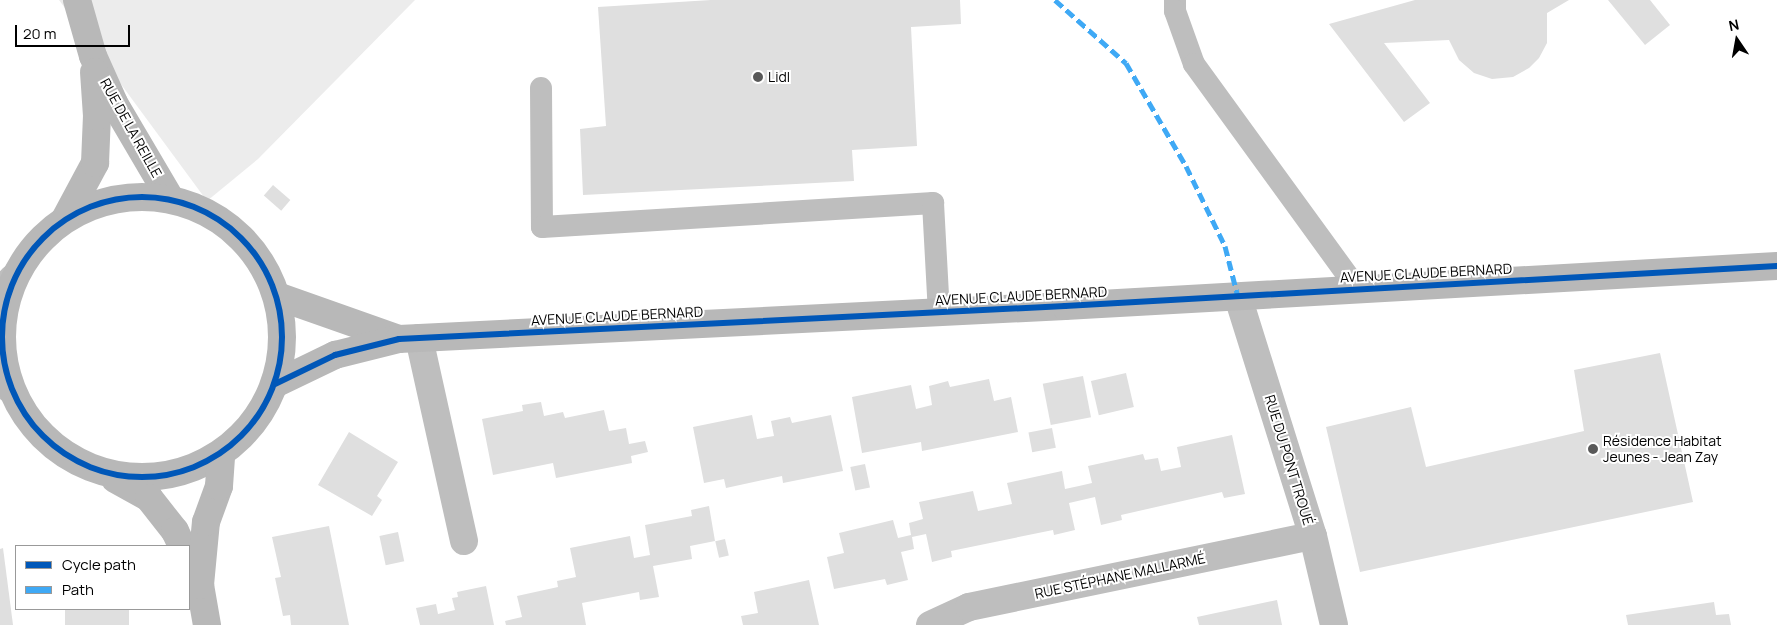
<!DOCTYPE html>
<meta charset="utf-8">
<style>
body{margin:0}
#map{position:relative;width:1777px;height:625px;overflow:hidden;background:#fff;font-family:Manrope,sans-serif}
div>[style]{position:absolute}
.green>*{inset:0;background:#ececec}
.building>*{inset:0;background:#dfdfdf;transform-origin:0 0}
.lane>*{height:22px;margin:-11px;padding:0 11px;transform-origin:11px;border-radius:11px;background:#bebebe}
.street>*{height:28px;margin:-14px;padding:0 14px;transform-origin:14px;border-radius:14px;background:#bebebe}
.secondary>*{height:28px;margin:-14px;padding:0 14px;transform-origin:14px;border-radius:14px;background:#b8b8b8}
.secondary>.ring{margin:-14px;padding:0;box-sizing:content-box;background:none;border:28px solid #b8b8b8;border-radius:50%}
.quiet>*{height:5px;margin-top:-2.5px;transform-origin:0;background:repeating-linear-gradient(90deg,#3fa9f5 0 10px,transparent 0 15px)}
.cycleway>*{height:6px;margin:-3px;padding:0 3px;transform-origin:3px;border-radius:3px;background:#0057b8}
.cycleway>.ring{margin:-3px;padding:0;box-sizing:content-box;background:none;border:6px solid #0057b8;border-radius:50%}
.dots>*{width:14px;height:14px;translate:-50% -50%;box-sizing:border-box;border:2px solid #fff;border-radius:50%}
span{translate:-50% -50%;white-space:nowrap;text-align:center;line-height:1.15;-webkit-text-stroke:4px #fff;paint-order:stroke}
.poi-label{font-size:14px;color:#000}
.left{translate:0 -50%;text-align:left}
.street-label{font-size:14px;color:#000}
.legend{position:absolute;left:15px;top:545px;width:175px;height:65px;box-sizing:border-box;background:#fff;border:1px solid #999;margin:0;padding:6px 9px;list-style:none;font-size:15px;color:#000}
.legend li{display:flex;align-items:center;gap:10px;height:25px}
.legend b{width:25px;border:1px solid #999}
.north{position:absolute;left:1712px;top:15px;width:50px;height:50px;-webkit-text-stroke:4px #fff;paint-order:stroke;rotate:348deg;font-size:14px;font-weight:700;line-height:20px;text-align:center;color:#000}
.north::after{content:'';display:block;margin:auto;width:18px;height:22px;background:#000;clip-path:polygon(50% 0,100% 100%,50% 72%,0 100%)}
.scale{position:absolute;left:15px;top:25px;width:115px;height:22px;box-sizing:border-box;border:2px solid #000;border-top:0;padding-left:6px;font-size:15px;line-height:18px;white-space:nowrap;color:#000;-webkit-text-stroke:4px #fff;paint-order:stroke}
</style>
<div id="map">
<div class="green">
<div style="clip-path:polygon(59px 0,415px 0,258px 159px,207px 201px)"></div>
</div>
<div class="building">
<div style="clip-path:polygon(711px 0,960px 0,961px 24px,911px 27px,917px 146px,852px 150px,854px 181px,583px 195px,580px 129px,606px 126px,598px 7px)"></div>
<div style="clip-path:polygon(1415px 0,1569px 0,1547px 13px,1547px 43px,1539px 58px,1529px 68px,1513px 77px,1492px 79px,1474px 73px,1459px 60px,1449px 40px,1384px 43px,1430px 103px,1404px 122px,1329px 24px)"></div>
<div style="clip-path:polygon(1608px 0,1650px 0,1670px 25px,1645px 45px)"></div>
<div style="left:273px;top:185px;width:23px;height:14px;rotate:41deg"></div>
<div style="clip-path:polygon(1660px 353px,1693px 502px,1360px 572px,1326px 427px,1411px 407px,1426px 467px,1584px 431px,1574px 370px)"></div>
<div style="left:1126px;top:373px;width:35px;height:36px;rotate:77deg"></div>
<div style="left:1083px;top:376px;width:42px;height:41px;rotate:79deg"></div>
<div style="clip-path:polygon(989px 379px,994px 401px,1011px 397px,1018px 432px,922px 451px,921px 442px,862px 453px,852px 397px,911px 385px,916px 409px,932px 405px,929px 386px,948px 381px,950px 387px)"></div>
<div style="clip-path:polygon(541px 402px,544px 416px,563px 412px,565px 418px,604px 410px,609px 431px,626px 428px,629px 444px,645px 441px,648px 452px,631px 456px,632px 463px,556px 478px,553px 463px,493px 475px,482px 419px,523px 411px,522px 405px)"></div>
<div style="clip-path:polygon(752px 415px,757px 439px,774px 436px,771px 421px,790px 417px,792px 423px,831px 415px,843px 471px,783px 483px,782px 476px,726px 488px,724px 479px,704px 483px,693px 427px)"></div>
<div style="left:1052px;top:428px;width:20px;height:24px;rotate:79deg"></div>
<div style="clip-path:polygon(349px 432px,398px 462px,377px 496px,382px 500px,372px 516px,318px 485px)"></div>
<div style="clip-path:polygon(1232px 435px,1245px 494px,1224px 498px,1222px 492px,1121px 515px,1122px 520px,1101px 525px,1095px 497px,1069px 503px,1075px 530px,1054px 535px,1053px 530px,951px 551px,952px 557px,932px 562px,926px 534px,912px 537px,914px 549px,901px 552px,908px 580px,887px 585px,885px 579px,834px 589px,827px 557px,844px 553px,839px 533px,893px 520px,898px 538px,911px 535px,909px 523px,923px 519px,919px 502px,973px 491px,978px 511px,1012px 504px,1007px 483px,1062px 471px,1065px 489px,1079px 486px,1092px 483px,1088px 466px,1143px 454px,1145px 460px,1158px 458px,1161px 471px,1181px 467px,1177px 447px)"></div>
<div style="left:865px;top:464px;width:24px;height:15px;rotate:78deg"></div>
<div style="clip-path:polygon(709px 506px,715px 541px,690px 546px,692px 559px,653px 566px,659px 597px,640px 600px,639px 592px,582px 603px,586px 625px,506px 625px,505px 621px,522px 617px,517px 596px,558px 587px,557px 581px,576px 577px,570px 548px,630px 536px,634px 558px,650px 555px,645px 525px,692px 516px,691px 510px)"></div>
<div style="clip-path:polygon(329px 526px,349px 625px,291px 625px,290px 615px,283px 616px,275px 578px,281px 577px,272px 537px)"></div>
<div style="left:398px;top:532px;width:30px;height:19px;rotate:78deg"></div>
<div style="left:725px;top:539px;width:17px;height:10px;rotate:77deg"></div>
<div style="clip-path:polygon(3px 548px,6px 571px,13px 625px,0 625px,0 549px)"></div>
<div style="clip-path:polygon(809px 580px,819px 625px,743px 625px,741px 616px,758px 613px,754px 592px)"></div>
<div style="clip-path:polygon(486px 586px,494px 625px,420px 625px,416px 608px,436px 604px,438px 614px,455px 610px,452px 598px,458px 597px,457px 592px)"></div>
<div style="clip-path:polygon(1277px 600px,1282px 625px,1199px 625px,1197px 617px)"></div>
<div style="clip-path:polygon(1714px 602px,1716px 615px,1729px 614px,1731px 625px,1628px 625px,1626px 615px)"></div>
<div style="left:65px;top:609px;width:64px;height:16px"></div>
</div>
<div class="lane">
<div style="left:1175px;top:0;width:11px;rotate:90deg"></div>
<div style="left:1175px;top:11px;width:56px;rotate:70.3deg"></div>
<div style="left:1194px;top:64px;width:279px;rotate:54deg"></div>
<div style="left:541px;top:88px;width:139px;rotate:89.6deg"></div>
<div style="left:542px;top:227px;width:392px;rotate:-3.5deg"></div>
<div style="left:933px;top:203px;width:110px;rotate:86.9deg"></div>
</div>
<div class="street">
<div style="left:0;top:291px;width:18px;rotate:-45deg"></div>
<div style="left:1238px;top:297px;width:250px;rotate:72.6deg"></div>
<div style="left:1313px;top:536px;width:91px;rotate:76.7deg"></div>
<div style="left:419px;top:338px;width:208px;rotate:77.5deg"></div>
<div style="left:0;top:381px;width:13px;rotate:39deg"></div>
<div style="left:930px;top:625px;width:43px;rotate:-24.8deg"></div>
<div style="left:969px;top:607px;width:351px;rotate:-11.7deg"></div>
</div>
<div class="secondary">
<div style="left:77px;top:0;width:58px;rotate:74.1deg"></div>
<div style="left:93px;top:56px;width:51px;rotate:65.9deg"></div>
<div style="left:114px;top:103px;width:110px;rotate:59.5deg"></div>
<div class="ring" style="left:2px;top:197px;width:252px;height:252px"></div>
<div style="left:65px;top:219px;width:64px;rotate:-61.8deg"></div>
<div style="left:95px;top:163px;width:47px;rotate:-87.6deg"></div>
<div style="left:97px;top:116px;width:44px;rotate:-93.9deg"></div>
<div style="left:277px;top:296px;width:129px;rotate:19.4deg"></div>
<div style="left:275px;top:384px;width:67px;rotate:-25.8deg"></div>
<div style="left:335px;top:355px;width:66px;rotate:-14deg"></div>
<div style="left:399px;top:339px;width:667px;rotate:-2.84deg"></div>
<div style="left:1065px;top:306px;width:713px;rotate:-3.22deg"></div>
<div style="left:115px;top:479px;width:39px;rotate:29deg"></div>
<div style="left:149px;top:498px;width:42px;rotate:51.8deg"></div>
<div style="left:175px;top:531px;width:17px;rotate:65deg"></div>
<div style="left:192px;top:569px;width:18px;rotate:63deg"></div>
<div style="left:200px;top:585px;width:41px;rotate:80.1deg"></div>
<div style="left:200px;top:585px;width:63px;rotate:-84.6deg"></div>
<div style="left:206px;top:522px;width:38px;rotate:-70deg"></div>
<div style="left:219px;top:486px;width:32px;rotate:-86deg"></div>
</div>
<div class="quiet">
<div style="left:1055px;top:0;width:95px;rotate:41.6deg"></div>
<div style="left:1126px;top:63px;width:119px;rotate:59.8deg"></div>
<div style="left:1186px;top:166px;width:89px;rotate:64deg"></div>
<div style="left:1225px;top:246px;width:53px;rotate:75.7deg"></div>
</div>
<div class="cycleway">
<div class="ring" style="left:2px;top:197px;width:274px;height:274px"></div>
<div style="left:275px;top:384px;width:67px;rotate:-25.8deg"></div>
<div style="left:335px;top:355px;width:66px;rotate:-14deg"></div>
<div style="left:399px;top:339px;width:667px;rotate:-2.84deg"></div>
<div style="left:1065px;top:306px;width:713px;rotate:-3.22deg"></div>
</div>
<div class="dots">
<div style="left:758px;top:77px;background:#595959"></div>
<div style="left:1593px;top:449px;background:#595959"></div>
</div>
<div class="poi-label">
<span class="left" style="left:768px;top:77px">Lidl</span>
<span class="left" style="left:1603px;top:449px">Résidence Habitat<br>Jeunes - Jean Zay</span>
</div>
<div class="street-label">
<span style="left:131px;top:128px;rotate:61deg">RUE DE LA REILLE</span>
<span style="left:1426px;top:273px;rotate:-3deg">AVENUE CLAUDE BERNARD</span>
<span style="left:1021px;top:296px;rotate:-3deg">AVENUE CLAUDE BERNARD</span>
<span style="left:617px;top:316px;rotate:-3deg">AVENUE CLAUDE BERNARD</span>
<span style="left:1289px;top:460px;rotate:73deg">RUE DU PONT TROUÉ</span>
<span style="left:1120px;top:576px;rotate:-12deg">RUE STÉPHANE MALLARMÉ</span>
</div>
<ul class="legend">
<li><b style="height:6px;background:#0057b8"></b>Cycle path</li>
<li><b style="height:6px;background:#3fa9f5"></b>Path</li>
</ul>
<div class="north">N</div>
<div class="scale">20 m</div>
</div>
